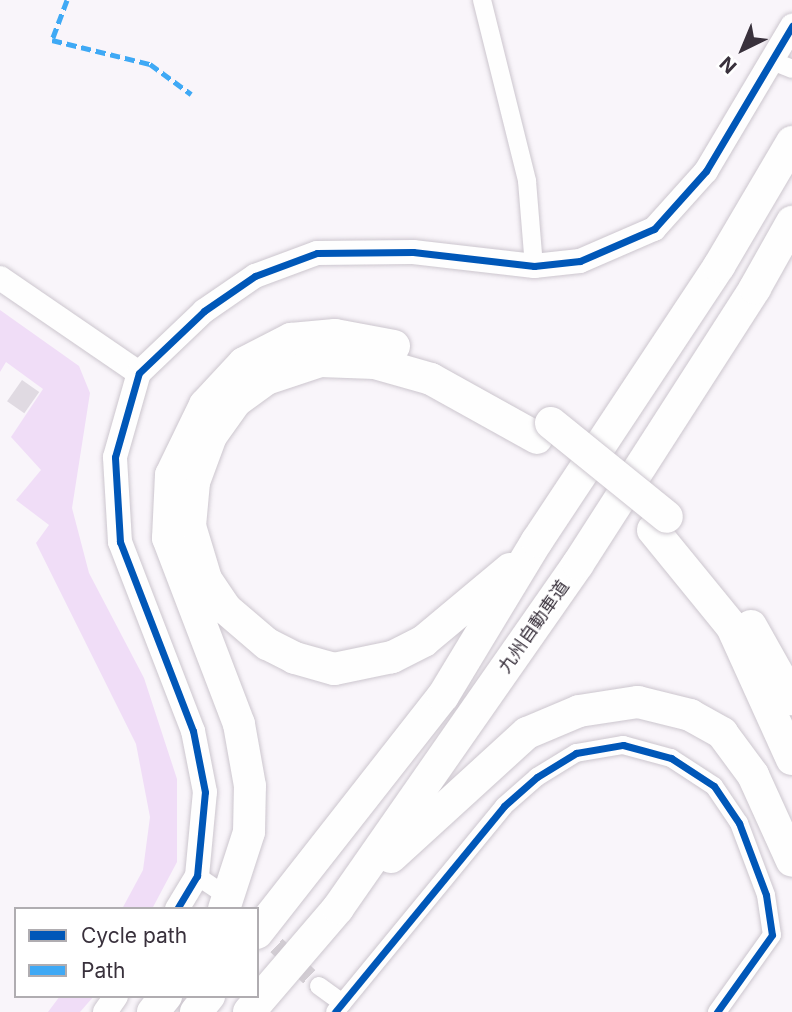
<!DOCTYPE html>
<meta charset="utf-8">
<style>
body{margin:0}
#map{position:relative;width:792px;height:1012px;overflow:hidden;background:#f9f5fa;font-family:Inter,"Noto Sans JP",sans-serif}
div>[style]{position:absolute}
.green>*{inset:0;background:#f0ddf7}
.building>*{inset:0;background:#e0dae2;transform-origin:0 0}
.street-tunnel>*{height:18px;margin-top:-9px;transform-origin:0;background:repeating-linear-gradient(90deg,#d3ced4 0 18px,transparent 0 27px)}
.roads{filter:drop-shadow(0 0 2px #ccc6ce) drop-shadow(0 0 2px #ccc6ce)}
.street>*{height:18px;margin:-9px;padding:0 9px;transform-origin:9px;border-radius:9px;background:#fefefe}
.secondary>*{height:24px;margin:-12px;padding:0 12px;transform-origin:12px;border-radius:12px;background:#fefefe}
.highway>*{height:32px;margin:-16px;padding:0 16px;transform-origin:16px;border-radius:16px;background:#fefefe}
.bridges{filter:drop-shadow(0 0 2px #ccc6ce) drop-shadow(0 0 2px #ccc6ce)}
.highway-bridge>*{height:32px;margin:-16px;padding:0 16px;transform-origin:16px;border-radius:16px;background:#fefefe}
.quiet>*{height:5px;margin-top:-2.5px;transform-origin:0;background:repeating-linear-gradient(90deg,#3fa9f5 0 10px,transparent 0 15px)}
.cycleway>*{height:7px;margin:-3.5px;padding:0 3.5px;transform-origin:3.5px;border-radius:3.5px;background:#0057b8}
span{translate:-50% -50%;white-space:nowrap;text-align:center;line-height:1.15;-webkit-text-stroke:5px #fff;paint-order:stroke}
.street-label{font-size:18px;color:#39313c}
.legend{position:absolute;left:14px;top:907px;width:245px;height:91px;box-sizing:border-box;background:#fff;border:2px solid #b0adb1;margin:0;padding:9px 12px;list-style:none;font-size:21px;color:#39313c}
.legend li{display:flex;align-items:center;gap:14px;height:35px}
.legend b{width:35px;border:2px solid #b0adb1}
.north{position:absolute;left:708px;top:14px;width:70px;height:70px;-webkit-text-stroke:5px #fff;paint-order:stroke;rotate:223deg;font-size:19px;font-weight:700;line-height:28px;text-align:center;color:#39313c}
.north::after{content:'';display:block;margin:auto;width:24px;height:32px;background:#39313c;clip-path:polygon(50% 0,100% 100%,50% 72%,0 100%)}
</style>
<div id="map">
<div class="green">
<div style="clip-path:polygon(0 310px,79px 366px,90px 393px,72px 508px,89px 573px,144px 678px,177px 779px,177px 862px,152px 909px,122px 909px,143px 870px,150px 817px,136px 744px,36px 543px,49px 525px,16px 500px,41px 470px,11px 437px,43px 389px,6px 362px,0 372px)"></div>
<div style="clip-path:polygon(60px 996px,94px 996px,80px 1012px,48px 1012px)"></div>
</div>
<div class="building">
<div style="left:22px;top:380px;width:21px;height:26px;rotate:35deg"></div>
</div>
<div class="street-tunnel">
<div style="left:257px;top:927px;width:86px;rotate:43.6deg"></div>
</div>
<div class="roads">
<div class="street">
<div style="left:482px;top:0;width:187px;rotate:76deg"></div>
<div style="left:527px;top:181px;width:85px;rotate:85.3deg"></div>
<div style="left:770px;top:60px;width:24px;rotate:22deg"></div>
<div style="left:197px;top:876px;width:27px;rotate:34deg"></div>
<div style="left:319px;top:986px;width:29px;rotate:36deg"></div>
<div style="left:335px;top:1012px;width:266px;rotate:-50.6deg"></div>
<div style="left:504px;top:806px;width:44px;rotate:-41.3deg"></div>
<div style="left:537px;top:777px;width:46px;rotate:-31.6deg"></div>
<div style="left:576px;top:753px;width:48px;rotate:-9.7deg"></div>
<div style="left:623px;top:745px;width:50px;rotate:15.2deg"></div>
<div style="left:671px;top:758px;width:51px;rotate:33.1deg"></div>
<div style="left:714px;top:786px;width:45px;rotate:56deg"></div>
<div style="left:739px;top:823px;width:77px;rotate:69.4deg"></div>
<div style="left:766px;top:895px;width:40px;rotate:81.5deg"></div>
<div style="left:772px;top:935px;width:95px;rotate:125.5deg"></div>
</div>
<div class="secondary">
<div style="left:0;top:278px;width:168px;rotate:34.4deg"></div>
<div style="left:177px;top:909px;width:39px;rotate:-59deg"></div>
<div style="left:197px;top:876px;width:84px;rotate:-84.6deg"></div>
<div style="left:205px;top:792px;width:62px;rotate:-101.1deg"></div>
<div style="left:193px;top:731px;width:203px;rotate:-111.1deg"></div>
<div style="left:120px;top:542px;width:85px;rotate:-93.4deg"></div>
<div style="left:115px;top:457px;width:87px;rotate:-74.1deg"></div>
<div style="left:139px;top:373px;width:90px;rotate:-43.6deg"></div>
<div style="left:204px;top:311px;width:62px;rotate:-34.5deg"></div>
<div style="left:255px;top:276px;width:66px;rotate:-20.4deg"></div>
<div style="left:317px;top:253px;width:96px;rotate:-0.6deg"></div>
<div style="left:413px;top:252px;width:122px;rotate:6.6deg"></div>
<div style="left:534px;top:266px;width:46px;rotate:-6.2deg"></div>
<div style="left:580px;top:261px;width:81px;rotate:-23.4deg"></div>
<div style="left:654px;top:229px;width:78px;rotate:-48.1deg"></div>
<div style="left:706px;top:171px;width:169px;rotate:-59.3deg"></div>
<div style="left:105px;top:1012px;width:19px;rotate:-55deg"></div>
</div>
<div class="highway">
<div style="left:653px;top:530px;width:125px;rotate:50.8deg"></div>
<div style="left:732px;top:627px;width:145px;rotate:65.6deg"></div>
<div style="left:510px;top:569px;width:112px;rotate:140.1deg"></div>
<div style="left:424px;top:641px;width:36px;rotate:153deg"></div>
<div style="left:392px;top:657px;width:59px;rotate:168.3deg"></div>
<div style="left:334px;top:669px;width:41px;rotate:-164.2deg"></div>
<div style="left:295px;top:658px;width:31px;rotate:-153deg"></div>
<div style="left:267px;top:644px;width:54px;rotate:-139.5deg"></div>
<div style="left:226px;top:609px;width:36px;rotate:-124deg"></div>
<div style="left:206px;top:579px;width:55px;rotate:-106.8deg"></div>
<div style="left:190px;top:526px;width:44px;rotate:-84.8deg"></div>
<div style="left:194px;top:482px;width:49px;rotate:-69.7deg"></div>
<div style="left:211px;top:436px;width:43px;rotate:-54.5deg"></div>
<div style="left:236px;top:401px;width:37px;rotate:-36deg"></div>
<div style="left:266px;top:379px;width:57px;rotate:-18.4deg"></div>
<div style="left:320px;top:361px;width:55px;rotate:2.1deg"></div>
<div style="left:375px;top:363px;width:58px;rotate:15.9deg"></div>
<div style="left:431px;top:379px;width:121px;rotate:29.1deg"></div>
<div style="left:751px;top:626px;width:84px;rotate:60.7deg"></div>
<div style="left:391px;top:857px;width:184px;rotate:-42.4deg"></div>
<div style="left:527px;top:733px;width:56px;rotate:-22.9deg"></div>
<div style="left:579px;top:711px;width:60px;rotate:-8.7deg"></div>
<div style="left:638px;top:702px;width:54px;rotate:14deg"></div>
<div style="left:690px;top:715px;width:37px;rotate:29deg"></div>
<div style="left:722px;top:733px;width:52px;rotate:53.6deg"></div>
<div style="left:753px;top:775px;width:94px;rotate:65.6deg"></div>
<div style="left:224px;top:909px;width:81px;rotate:-72deg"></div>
<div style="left:249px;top:832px;width:46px;rotate:-88.8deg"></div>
<div style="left:250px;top:786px;width:63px;rotate:-100.1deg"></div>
<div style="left:239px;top:724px;width:199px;rotate:-110.9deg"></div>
<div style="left:168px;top:538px;width:63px;rotate:-87.3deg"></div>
<div style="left:171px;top:475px;width:78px;rotate:-64.1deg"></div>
<div style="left:205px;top:405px;width:57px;rotate:-47.1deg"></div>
<div style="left:244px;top:363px;width:53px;rotate:-27.1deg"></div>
<div style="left:291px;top:339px;width:44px;rotate:-5.2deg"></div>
<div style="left:335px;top:335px;width:60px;rotate:10.6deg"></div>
<div style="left:257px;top:933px;width:301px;rotate:-51.9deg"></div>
<div style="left:443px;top:696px;width:181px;rotate:-58.8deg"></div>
<div style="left:537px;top:541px;width:330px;rotate:-56.5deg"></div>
<div style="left:719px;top:266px;width:144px;rotate:-59.5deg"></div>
<div style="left:153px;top:1012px;width:21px;rotate:-51deg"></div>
<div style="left:196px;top:1012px;width:21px;rotate:-51deg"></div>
<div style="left:249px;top:1012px;width:137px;rotate:-49.4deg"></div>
<div style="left:338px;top:908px;width:419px;rotate:-55.1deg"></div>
<div style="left:578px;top:564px;width:328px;rotate:-57.3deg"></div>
<div style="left:755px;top:288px;width:76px;rotate:-60.7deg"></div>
</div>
</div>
<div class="bridges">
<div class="highway-bridge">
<div style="left:551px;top:423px;width:149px;rotate:39deg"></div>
</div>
</div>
<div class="quiet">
<div style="left:67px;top:0;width:43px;rotate:110.6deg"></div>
<div style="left:52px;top:40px;width:101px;rotate:13.8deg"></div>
<div style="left:150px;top:64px;width:51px;rotate:36.2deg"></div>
</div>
<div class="cycleway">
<div style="left:177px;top:909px;width:39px;rotate:-59deg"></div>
<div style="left:197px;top:876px;width:84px;rotate:-84.6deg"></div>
<div style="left:205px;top:792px;width:62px;rotate:-101.1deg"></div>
<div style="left:193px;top:731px;width:203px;rotate:-111.1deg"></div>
<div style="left:120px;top:542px;width:85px;rotate:-93.4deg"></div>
<div style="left:115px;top:457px;width:87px;rotate:-74.1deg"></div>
<div style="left:139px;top:373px;width:90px;rotate:-43.6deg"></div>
<div style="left:204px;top:311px;width:62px;rotate:-34.5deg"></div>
<div style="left:255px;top:276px;width:66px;rotate:-20.4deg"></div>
<div style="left:317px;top:253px;width:96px;rotate:-0.6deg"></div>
<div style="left:413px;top:252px;width:122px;rotate:6.6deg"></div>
<div style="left:534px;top:266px;width:46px;rotate:-6.2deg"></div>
<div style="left:580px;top:261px;width:81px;rotate:-23.4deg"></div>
<div style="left:654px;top:229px;width:78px;rotate:-48.1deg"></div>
<div style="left:706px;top:171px;width:169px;rotate:-59.3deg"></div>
<div style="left:335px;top:1012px;width:266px;rotate:-50.6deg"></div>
<div style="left:504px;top:806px;width:44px;rotate:-41.3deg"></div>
<div style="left:537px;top:777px;width:46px;rotate:-31.6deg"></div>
<div style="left:576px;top:753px;width:48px;rotate:-9.7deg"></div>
<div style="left:623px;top:745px;width:50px;rotate:15.2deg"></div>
<div style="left:671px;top:758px;width:51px;rotate:33.1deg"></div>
<div style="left:714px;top:786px;width:45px;rotate:56deg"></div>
<div style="left:739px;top:823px;width:77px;rotate:69.4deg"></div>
<div style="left:766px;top:895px;width:40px;rotate:81.5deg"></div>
<div style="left:772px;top:935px;width:95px;rotate:125.5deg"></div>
</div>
<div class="street-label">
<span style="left:534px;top:627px;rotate:-55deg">九州自動車道</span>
</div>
<ul class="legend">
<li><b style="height:9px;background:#0057b8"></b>Cycle path</li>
<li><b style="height:9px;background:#3fa9f5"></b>Path</li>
</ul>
<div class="north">N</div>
</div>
